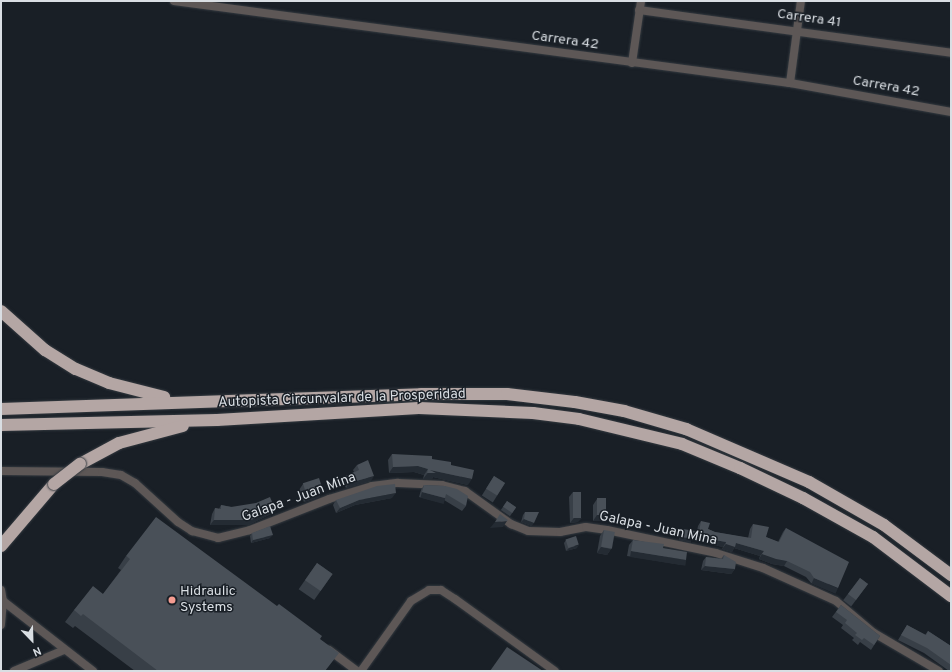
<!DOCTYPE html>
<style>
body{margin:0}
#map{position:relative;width:952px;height:672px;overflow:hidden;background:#191f26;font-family:Overpass,sans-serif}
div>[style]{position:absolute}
.roads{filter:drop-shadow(0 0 1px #343a40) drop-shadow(0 0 1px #343a40)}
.street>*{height:8px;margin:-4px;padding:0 4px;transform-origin:4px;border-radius:4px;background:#5d5756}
.highway>*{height:12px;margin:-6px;padding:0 6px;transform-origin:6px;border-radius:6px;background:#b4a6a4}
.bridges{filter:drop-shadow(0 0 1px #343a40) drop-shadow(0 0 1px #343a40)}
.highway-bridge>*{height:12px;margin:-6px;padding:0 6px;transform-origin:6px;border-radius:6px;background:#b4a6a4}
.wall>*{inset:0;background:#383f47;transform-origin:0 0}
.shaded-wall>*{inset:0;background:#242b33;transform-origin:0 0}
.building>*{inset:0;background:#495058;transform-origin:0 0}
.dots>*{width:11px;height:11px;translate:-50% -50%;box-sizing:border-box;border:2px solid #191f26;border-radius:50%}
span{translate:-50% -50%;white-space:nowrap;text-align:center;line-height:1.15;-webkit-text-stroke:3px #191f26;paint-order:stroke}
.street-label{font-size:14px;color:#d9dee3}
.poi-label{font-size:14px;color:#d9dee3}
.left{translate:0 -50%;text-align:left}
.frame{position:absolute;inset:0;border:2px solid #d9dee3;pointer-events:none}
.north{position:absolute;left:12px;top:620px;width:40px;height:40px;-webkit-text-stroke:3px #191f26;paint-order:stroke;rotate:157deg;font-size:11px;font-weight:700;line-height:16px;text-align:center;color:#d9dee3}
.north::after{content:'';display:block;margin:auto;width:14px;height:18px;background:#d9dee3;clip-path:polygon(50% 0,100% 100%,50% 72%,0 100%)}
</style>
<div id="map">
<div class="roads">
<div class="street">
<div style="left:174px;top:1px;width:621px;rotate:7.58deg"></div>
<div style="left:790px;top:83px;width:164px;rotate:10.2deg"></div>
<div style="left:639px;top:10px;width:315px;rotate:7.8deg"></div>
<div style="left:632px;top:63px;width:63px;rotate:-81.7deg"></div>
<div style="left:790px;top:83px;width:83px;rotate:-82.4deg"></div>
<div style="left:1px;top:471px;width:101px;rotate:0.6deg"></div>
<div style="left:102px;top:472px;width:19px;rotate:9deg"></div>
<div style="left:121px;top:475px;width:16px;rotate:30deg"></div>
<div style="left:135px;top:483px;width:58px;rotate:42.2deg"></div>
<div style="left:178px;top:522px;width:17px;rotate:33deg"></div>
<div style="left:192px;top:531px;width:27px;rotate:15deg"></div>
<div style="left:218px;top:538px;width:33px;rotate:-14deg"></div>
<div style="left:250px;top:530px;width:85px;rotate:-21.4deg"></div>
<div style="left:329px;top:499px;width:45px;rotate:-16.8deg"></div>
<div style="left:372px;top:486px;width:26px;rotate:-7deg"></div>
<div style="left:398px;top:483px;width:44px;rotate:2.6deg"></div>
<div style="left:442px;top:485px;width:24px;rotate:15deg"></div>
<div style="left:465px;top:491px;width:57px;rotate:35.7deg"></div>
<div style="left:511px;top:524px;width:18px;rotate:22deg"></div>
<div style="left:528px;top:531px;width:32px;rotate:2deg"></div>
<div style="left:560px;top:532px;width:26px;rotate:-11deg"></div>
<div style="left:586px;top:527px;width:21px;rotate:8deg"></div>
<div style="left:607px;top:530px;width:111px;rotate:11.9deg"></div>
<div style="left:716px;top:553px;width:49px;rotate:17.7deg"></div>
<div style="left:763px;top:568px;width:80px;rotate:24.3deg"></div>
<div style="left:836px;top:601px;width:50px;rotate:40.1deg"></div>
<div style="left:874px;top:633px;width:75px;rotate:30.3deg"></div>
<div style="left:1px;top:590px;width:11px;rotate:80deg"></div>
<div style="left:3px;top:601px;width:24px;rotate:95deg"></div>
<div style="left:3px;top:601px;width:114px;rotate:37.9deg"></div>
<div style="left:329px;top:650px;width:35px;rotate:37deg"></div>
<div style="left:14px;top:671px;width:54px;rotate:-22.8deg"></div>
<div style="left:361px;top:671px;width:86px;rotate:-54.5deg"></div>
<div style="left:411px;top:601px;width:21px;rotate:-31deg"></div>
<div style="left:429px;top:590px;width:12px"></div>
<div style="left:441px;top:590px;width:17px;rotate:33deg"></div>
<div style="left:455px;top:599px;width:123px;rotate:35.8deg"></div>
</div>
<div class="highway">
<div style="left:1px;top:311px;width:59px;rotate:41.6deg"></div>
<div style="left:45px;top:350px;width:36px;rotate:32deg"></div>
<div style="left:76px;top:369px;width:36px;rotate:23deg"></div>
<div style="left:109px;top:383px;width:57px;rotate:14.3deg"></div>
<div style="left:1px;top:409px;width:420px;rotate:-2deg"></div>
<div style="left:421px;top:394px;width:86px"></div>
<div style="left:507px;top:394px;width:68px;rotate:6.7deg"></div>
<div style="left:575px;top:402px;width:50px;rotate:10.4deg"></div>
<div style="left:624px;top:411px;width:65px;rotate:16.2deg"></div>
<div style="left:686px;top:429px;width:134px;rotate:23.3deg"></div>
<div style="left:809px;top:482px;width:86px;rotate:29.8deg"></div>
<div style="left:884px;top:525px;width:84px;rotate:36.7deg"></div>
<div style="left:1px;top:425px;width:216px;rotate:-1.3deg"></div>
<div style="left:217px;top:420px;width:202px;rotate:-3.4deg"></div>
<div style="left:419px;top:408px;width:114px;rotate:2.5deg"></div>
<div style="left:533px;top:413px;width:46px;rotate:7.4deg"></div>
<div style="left:579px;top:419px;width:106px;rotate:13.6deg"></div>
<div style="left:682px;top:444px;width:63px;rotate:22.5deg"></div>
<div style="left:740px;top:468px;width:70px;rotate:25.5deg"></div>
<div style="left:803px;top:498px;width:80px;rotate:29.1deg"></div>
<div style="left:873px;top:537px;width:98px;rotate:37.1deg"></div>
<div style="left:80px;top:464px;width:44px;rotate:-28.3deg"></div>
<div style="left:119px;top:443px;width:66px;rotate:-14.9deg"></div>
<div style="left:1px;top:546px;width:82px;rotate:-49.5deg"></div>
</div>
</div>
<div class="bridges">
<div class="highway-bridge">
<div style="left:54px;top:484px;width:33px;rotate:-38deg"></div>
</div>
</div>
<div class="wall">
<div style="clip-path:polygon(392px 454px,451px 465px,468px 485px,433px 477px,432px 479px,423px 479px,424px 475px,414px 472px,389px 473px,388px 460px)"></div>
<div style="clip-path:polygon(357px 465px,371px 481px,346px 488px,343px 481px,346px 476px,354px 472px,353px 470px)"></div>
<div style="left:494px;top:476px;width:13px;height:23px;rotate:32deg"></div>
<div style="clip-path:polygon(303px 484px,323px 490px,319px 497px,304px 502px,299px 490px)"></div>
<div style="clip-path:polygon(424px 485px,445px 486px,466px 506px,462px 511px,444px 500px,442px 503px,419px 497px,421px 490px)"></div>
<div style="clip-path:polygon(573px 492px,578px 522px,570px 523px,569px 497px)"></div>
<div style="clip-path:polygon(392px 498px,355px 505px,336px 513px,333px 505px,336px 500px)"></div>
<div style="clip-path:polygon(597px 499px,606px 515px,602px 521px,593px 521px,593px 505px)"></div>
<div style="left:507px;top:501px;width:11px;height:11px;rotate:34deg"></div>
<div style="clip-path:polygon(221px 505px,271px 514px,248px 525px,210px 525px,212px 514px,215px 508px,219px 509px)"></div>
<div style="clip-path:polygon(525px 512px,532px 526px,521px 522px,523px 515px)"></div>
<div style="clip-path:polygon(701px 521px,708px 529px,715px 532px,748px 538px,750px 529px,753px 524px,766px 537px,778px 542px,783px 532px,786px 528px,835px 593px,811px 583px,806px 577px,784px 566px,772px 564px,759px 559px,760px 556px,734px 548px,732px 552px,722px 549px,723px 547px,695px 541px,698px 526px)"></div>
<div style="clip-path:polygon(683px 529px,691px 542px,679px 540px,681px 532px)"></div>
<div style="clip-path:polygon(604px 530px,611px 549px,607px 555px,597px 553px,600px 536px)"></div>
<div style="clip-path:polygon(252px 533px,270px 538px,251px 543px,250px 536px)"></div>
<div style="clip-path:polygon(566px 540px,577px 548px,566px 551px,564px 543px)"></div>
<div style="clip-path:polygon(633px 540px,682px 565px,627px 556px,629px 545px)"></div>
<div style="clip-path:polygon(724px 555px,735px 569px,731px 574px,701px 570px,703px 561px,706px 557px,721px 559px)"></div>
<div style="clip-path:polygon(126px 556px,320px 639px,326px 671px,135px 671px,75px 626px,73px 628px,65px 622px,74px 610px,103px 594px,121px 570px,118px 568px)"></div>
<div style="left:317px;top:563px;width:19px;height:32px;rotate:35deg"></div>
<div style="left:860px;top:578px;width:10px;height:28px;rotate:37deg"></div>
<div style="clip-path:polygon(841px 605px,880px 636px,871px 650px,860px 642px,858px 645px,852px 640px,854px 638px,841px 628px,843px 625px,832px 617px)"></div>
<div style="clip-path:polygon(907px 625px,925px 635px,928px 631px,951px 646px,951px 671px,949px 671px,924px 653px,898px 640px)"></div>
</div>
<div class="shaded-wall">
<div style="clip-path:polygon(418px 466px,428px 469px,424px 475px,414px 472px,389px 473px,393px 467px)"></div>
<div style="clip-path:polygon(430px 470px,472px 479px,468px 485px,433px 477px,432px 479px,423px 479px)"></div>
<div style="clip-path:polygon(374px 476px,371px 481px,346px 488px,349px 483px)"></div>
<div style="clip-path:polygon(323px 490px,319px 497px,304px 502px,308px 496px)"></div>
<div style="left:422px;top:492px;width:24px;height:6px;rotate:15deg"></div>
<div style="clip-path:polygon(396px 493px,392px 498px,355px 505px,336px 513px,340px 508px,359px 500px)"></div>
<div style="clip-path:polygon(275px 509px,271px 514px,248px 525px,210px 525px,214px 520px)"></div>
<div style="clip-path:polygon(597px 515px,606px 515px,602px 521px,593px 521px)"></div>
<div style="clip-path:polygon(574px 518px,582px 518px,578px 522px,570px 523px)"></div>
<div style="clip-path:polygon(524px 519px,534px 523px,532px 526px,521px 522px)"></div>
<div style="clip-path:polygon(507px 521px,503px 527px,490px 528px,495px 522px)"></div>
<div style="clip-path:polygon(273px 535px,270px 538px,251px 543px,253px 540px)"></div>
<div style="clip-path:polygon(681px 537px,693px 539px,691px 542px,679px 540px)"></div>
<div style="clip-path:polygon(698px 537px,726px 542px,723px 547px,695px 541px)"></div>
<div style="clip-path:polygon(736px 543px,764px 551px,760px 556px,734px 548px,732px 552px,722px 549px,726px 544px)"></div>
<div style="clip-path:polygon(579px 545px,577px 548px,566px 551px,569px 548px)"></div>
<div style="clip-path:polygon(601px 547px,611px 549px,607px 555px,597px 553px)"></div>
<div style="left:631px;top:551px;width:56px;height:6px;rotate:9deg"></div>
<div style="clip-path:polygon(762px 554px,787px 561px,784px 566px,772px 564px,759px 559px)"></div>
<div style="clip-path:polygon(705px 566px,735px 569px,731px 574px,701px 570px)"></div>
<div style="left:814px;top:578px;width:26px;height:6px;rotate:23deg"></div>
</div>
<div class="building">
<div style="clip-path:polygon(392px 454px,432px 456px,432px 459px,451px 462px,451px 465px,474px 470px,472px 479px,430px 470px,436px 473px,427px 473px,428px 469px,418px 466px,393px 467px)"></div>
<div style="clip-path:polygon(368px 460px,374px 476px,349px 483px,346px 476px,359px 470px,357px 465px)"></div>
<div style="left:494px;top:476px;width:13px;height:15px;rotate:32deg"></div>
<div style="left:319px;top:478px;width:13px;height:17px;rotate:72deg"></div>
<div style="clip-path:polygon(395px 484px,396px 493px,359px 500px,340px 508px,336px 500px,377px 486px)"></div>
<div style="clip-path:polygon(424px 485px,445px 486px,457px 489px,468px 496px,466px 506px,446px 494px,445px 498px,422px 492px)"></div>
<div style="left:573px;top:492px;width:8px;height:26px"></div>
<div style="clip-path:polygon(270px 497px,275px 509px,251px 520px,214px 520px,215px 508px,221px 509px,221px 505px,231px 507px,256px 503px)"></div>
<div style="left:606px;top:498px;width:17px;height:9px;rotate:90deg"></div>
<div style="left:507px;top:501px;width:11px;height:7px;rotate:34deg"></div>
<div style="clip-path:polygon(525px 512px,539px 512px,534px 523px,524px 519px)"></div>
<div style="clip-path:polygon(500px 514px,508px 520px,507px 521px,495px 522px)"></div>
<div style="clip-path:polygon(156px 517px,277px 606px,279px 604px,322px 636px,320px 639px,339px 653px,325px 671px,158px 671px,83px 614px,81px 616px,74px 610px,93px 586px,103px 594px,130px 559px,126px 556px)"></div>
<div style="clip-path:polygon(701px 521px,710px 523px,708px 529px,715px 532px,751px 538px,753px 524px,769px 527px,766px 537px,779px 542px,786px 528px,849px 562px,838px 588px,814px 578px,810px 572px,787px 561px,776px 559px,762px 554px,764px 551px,736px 543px,735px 547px,726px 544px,726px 542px,698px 537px)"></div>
<div style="clip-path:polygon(270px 526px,273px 535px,253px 540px,252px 533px)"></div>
<div style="left:683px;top:529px;width:12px;height:8px;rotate:9deg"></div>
<div style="left:604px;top:530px;width:11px;height:17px;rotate:10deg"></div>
<div style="left:576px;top:536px;width:9px;height:11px;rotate:72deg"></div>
<div style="clip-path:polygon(633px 540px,664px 544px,663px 548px,687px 552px,686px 560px,631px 551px)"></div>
<div style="clip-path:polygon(724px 555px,736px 562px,735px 569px,705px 566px,706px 557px,723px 559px)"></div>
<div style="left:317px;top:563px;width:19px;height:21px;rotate:35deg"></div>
<div style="left:860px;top:578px;width:10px;height:20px;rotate:37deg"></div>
<div style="clip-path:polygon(841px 605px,880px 636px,874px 645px,864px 638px,862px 640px,855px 635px,857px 633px,845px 623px,847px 620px,836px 612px)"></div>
<div style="clip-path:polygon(907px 625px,926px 635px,928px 631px,951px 646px,951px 665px,927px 648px,901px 635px)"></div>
<div style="clip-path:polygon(507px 647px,543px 671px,490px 671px)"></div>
</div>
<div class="dots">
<div style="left:172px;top:600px;background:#f59c91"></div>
</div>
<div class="street-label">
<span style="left:809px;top:19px;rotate:8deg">Carrera 41</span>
<span style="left:565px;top:41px;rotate:8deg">Carrera 42</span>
<span style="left:886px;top:87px;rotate:10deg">Carrera 42</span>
<span style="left:342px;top:399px;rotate:-2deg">Autopista Circunvalar de la Prosperidad</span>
<span style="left:299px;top:498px;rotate:-20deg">Galapa - Juan Mina</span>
<span style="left:658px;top:529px;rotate:12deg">Galapa - Juan Mina</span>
</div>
<div class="poi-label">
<span class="left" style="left:180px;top:600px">Hidraulic<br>Systems</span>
</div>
<div class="frame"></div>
<div class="north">N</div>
</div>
